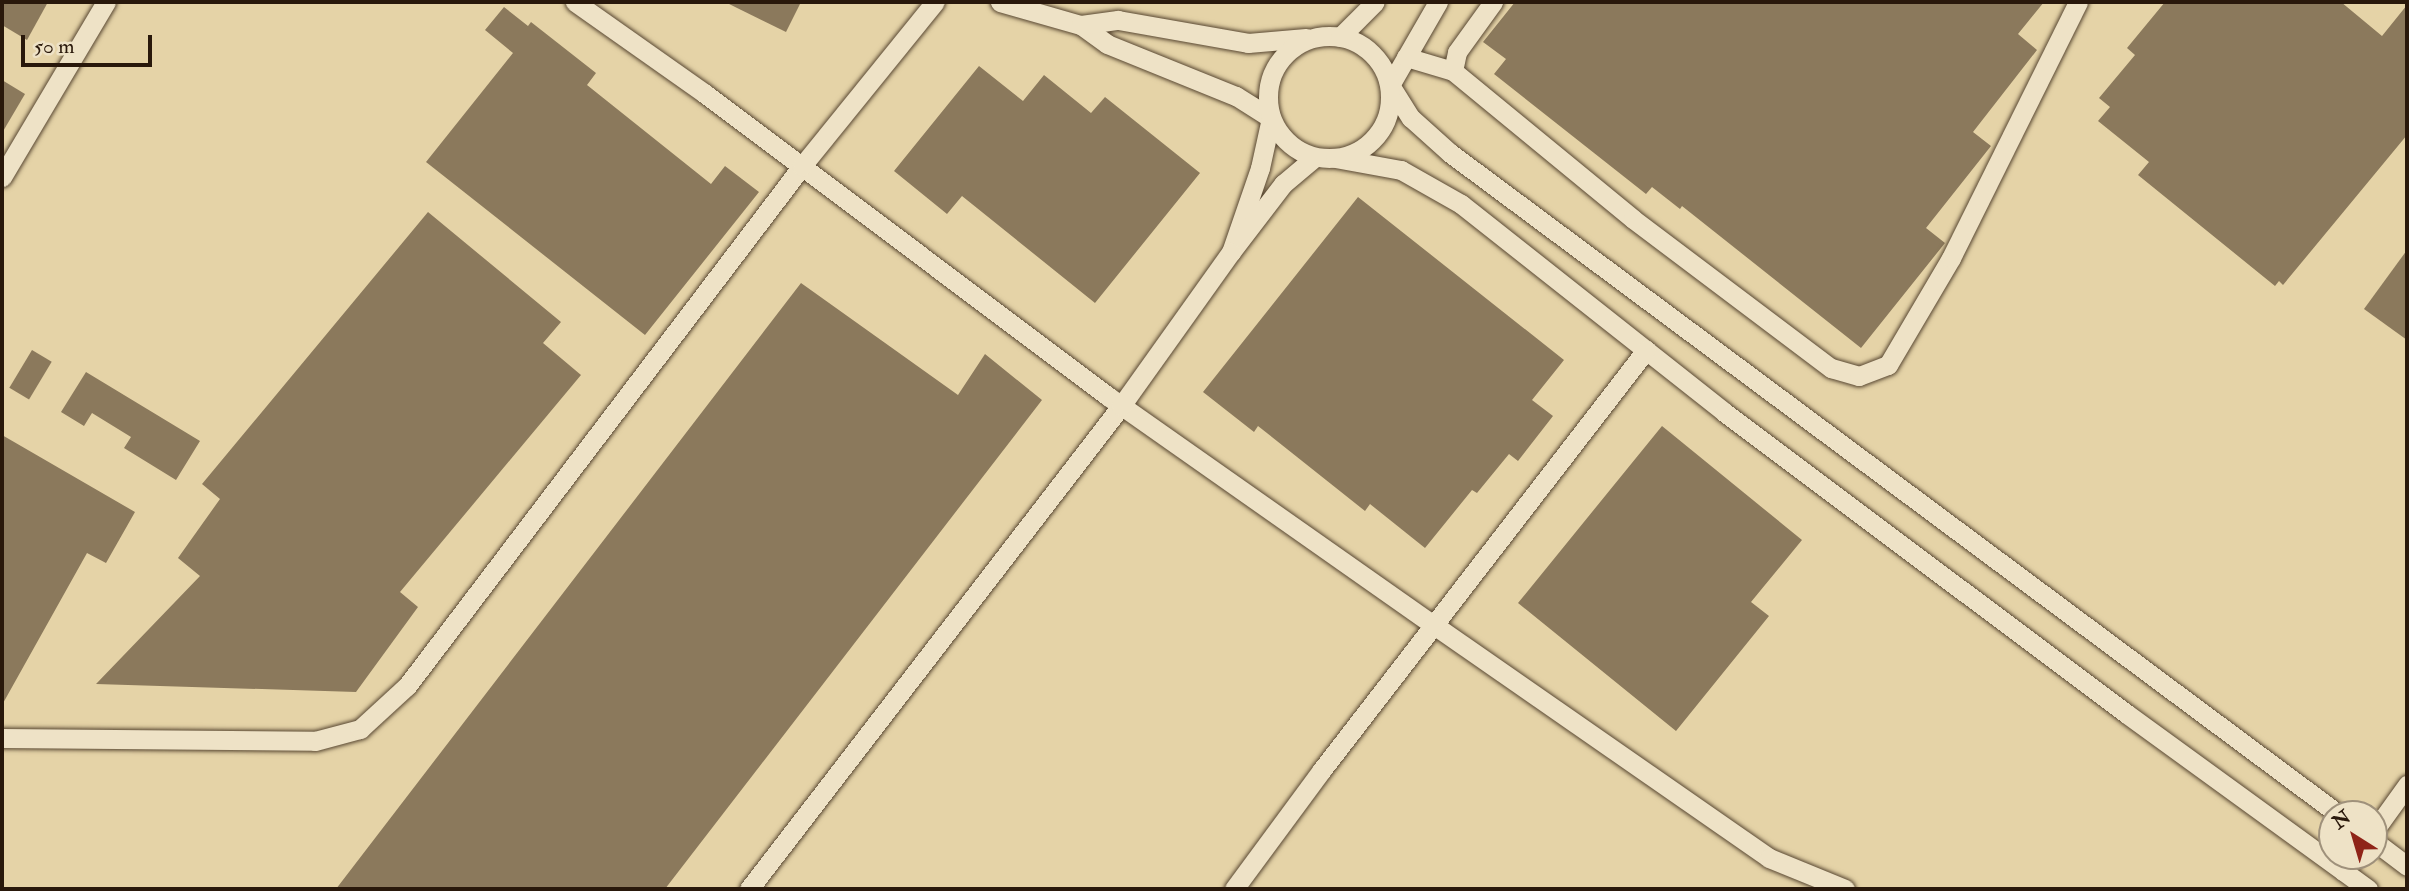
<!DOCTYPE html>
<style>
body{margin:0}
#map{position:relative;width:2409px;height:891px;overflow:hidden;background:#e5d3a7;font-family:"IM FELL Double Pica",serif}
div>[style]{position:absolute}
.building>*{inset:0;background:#8b795c;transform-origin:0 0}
.roads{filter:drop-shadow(0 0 2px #584732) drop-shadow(0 0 2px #584732)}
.minor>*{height:19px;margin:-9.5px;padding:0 9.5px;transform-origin:9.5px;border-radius:9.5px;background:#eee2c6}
.minor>.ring{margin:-9.5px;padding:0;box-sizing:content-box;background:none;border:19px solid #eee2c6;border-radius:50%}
span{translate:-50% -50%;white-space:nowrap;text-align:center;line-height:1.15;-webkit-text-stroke:5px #eee2c6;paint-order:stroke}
.frame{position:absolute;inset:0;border:4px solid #29180b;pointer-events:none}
.north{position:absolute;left:2318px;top:800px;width:70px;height:70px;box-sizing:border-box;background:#eee2c6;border:2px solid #9f917b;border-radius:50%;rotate:323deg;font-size:19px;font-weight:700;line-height:28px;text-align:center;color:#29180b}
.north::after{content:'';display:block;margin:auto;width:24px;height:32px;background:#8f2418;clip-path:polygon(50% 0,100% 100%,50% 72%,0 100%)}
.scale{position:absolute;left:21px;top:35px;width:131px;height:32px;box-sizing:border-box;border:4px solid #29180b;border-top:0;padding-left:9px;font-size:21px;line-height:24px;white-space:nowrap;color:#29180b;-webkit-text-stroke:5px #eee2c6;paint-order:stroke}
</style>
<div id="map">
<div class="building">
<div style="clip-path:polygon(2px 2px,48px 2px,27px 40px,2px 25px)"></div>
<div style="clip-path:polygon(725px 2px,801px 2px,786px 32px)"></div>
<div style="clip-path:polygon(1515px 2px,2044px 2px,2018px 34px,2037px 50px,1973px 132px,1991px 146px,1926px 228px,1945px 243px,1861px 348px,1682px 206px,1680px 209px,1652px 187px,1646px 194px,1494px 74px,1506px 59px,1483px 42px)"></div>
<div style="clip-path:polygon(2165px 2px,2341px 2px,2382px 36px,2407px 5px,2407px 135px,2283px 285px,2279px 281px,2275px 286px,2138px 175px,2149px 162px,2098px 121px,2110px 107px,2099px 98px,2135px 55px,2127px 48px)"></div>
<div style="clip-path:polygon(504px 7px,528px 26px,531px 22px,596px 73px,587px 85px,711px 184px,725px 166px,759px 192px,645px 335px,426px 162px,513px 53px,485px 30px)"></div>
<div style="clip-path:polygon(979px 66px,1023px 101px,1044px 75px,1091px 113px,1105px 97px,1200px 173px,1095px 303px,962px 196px,947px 214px,894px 171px)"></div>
<div style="clip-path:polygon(2px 80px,25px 94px,2px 133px)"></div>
<div style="clip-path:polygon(1358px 197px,1564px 360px,1532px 400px,1553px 416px,1518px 461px,1509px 454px,1477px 493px,1472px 490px,1425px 548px,1370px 504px,1365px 511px,1258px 426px,1254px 432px,1203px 392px)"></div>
<div style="clip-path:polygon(428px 212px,561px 322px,543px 343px,581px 375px,400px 592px,418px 607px,356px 692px,96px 684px,200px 576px,178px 558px,220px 499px,202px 484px)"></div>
<div style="clip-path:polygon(2407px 250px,2407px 340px,2364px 309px)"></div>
<div style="clip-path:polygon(801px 283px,958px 395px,985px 354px,1042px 400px,665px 889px,336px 889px)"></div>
<div style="left:32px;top:350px;width:23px;height:44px;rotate:31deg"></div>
<div style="clip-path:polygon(86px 372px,200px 441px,176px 480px,124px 448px,131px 437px,92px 413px,84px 426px,61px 412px)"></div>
<div style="clip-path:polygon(1662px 426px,1802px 540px,1751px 602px,1769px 616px,1676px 731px,1518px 603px)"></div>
<div style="clip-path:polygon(2px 435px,135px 512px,106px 563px,87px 553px,2px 705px)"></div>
</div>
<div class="roads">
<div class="minor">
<div style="left:575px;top:2px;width:158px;rotate:35.2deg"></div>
<div style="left:704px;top:93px;width:506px;rotate:36.89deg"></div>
<div style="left:1109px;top:397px;width:397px;rotate:35.1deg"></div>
<div style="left:1434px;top:625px;width:408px;rotate:34.8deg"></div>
<div style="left:1769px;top:858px;width:82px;rotate:22.2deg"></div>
<div style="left:1000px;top:2px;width:84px;rotate:15.9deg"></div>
<div style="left:1081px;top:25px;width:32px;rotate:36deg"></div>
<div style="left:1107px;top:44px;width:139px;rotate:22deg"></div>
<div style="left:1236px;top:96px;width:41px;rotate:32.2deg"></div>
<div style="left:1271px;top:118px;width:51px;rotate:102.4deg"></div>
<div style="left:1260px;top:168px;width:89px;rotate:109deg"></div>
<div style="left:1231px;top:252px;width:86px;rotate:-52.6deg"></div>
<div style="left:1283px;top:184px;width:42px;rotate:-40.2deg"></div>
<div style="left:1438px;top:2px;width:96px;rotate:120deg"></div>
<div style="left:1390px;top:85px;width:39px;rotate:58deg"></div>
<div style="left:1411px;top:118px;width:52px;rotate:41.9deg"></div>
<div style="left:1450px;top:153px;width:1107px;rotate:36.66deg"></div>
<div style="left:1081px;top:25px;width:37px;rotate:-8deg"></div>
<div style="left:1118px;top:20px;width:132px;rotate:10deg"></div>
<div style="left:1248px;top:43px;width:58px;rotate:-4.9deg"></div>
<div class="ring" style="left:1268px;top:36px;width:103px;height:103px"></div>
<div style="left:1340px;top:37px;width:49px;rotate:-45deg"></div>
<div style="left:1406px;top:57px;width:49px;rotate:16.6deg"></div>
<div style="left:1453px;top:71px;width:233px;rotate:39.4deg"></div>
<div style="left:1633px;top:219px;width:248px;rotate:37deg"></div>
<div style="left:1831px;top:368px;width:29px;rotate:16deg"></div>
<div style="left:1859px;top:376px;width:31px;rotate:-21deg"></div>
<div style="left:1888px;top:365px;width:124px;rotate:-59.5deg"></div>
<div style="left:1951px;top:258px;width:286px;rotate:-63.6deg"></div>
<div style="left:1453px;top:71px;width:19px;rotate:-78deg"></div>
<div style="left:1457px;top:52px;width:62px;rotate:-54.2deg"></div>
<div style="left:1335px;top:158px;width:67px;rotate:10.3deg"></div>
<div style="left:1401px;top:170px;width:69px;rotate:29.5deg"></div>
<div style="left:1461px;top:204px;width:335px;rotate:38.3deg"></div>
<div style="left:1724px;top:412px;width:504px;rotate:36.85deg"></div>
<div style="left:2127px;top:714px;width:298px;rotate:36deg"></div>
<div style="left:2px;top:177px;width:204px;rotate:-59.3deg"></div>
<div style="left:2px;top:738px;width:313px;rotate:0.5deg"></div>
<div style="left:315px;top:741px;width:47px;rotate:-14.9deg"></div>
<div style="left:360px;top:729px;width:64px;rotate:-42.5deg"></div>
<div style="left:407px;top:686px;width:653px;rotate:-52.78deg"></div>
<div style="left:802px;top:166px;width:211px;rotate:-51deg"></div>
<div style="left:2374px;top:831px;width:57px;rotate:-54.3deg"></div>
<div style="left:2374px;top:841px;width:41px;rotate:37.1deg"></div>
<div style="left:2343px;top:871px;width:19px;rotate:-51deg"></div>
<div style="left:749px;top:889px;width:610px;rotate:-52.4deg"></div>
<div style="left:1121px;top:406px;width:189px;rotate:-54.5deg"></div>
<div style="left:1234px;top:889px;width:147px;rotate:-53.6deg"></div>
<div style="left:1321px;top:771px;width:532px;rotate:-52.33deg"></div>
</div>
</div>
<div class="frame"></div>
<div class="north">N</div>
<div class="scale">50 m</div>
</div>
